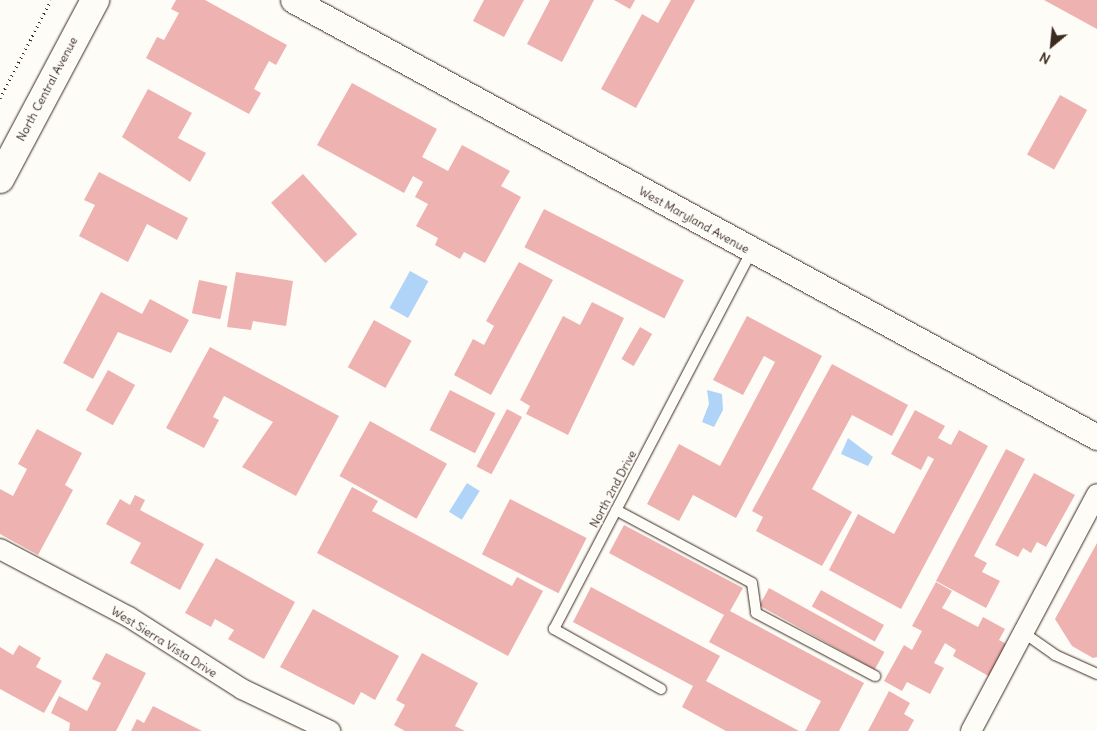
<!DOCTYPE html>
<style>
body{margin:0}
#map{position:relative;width:1097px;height:731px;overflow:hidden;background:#fdfcf7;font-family:Delius,sans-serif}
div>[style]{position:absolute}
.water>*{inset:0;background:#b0d3f8;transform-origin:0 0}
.building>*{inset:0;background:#eeb2b1;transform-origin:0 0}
.path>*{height:3px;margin-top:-1.5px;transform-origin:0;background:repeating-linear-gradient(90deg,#3b2a1e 0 1px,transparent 0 5px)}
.roads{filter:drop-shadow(0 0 1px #3b2a1e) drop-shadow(0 0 1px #3b2a1e)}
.service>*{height:10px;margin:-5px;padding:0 5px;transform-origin:5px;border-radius:5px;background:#fdfcf7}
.minor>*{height:20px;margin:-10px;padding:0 10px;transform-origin:10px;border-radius:10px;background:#fdfcf7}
.tertiary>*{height:25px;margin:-12.5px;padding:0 12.5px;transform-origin:12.5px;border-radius:12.5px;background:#fdfcf7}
.secondary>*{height:28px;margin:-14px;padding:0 14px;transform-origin:14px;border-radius:14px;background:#fdfcf7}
span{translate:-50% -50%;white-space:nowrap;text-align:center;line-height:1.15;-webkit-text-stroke:4px #fdfcf7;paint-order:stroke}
.street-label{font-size:12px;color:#3b2a1e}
.north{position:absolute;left:1027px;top:20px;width:50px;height:50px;-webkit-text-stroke:4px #fdfcf7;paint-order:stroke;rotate:208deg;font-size:14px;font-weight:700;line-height:20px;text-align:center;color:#3b2a1e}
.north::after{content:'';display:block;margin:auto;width:18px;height:22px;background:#3b2a1e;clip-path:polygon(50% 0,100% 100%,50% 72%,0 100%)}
</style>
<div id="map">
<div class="water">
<div style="left:410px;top:271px;width:21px;height:42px;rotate:29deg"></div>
<div style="clip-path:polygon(707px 390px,722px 394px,723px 410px,714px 427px,702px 422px,709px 404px)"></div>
<div style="clip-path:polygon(848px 438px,873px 457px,868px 466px,841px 454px)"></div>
<div style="left:467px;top:483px;width:15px;height:34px;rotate:32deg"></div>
</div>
<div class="building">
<div style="clip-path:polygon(176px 0,205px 0,287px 45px,276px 65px,269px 61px,254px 89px,261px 93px,249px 114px,146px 58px,157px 37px,164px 40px,179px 13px,171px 9px)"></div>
<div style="clip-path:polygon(484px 0,524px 0,504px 37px,473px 21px)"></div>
<div style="clip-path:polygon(550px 0,594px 0,562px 62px,527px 44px)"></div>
<div style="clip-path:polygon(614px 0,635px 0,630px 9px)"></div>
<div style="clip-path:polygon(671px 0,695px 0,636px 108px,601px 89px,642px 14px,658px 23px)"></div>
<div style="clip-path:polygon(1044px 0,1097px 0,1097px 29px)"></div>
<div style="clip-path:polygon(352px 83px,437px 129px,422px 157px,448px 171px,462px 145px,510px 171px,501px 186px,521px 197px,485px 263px,464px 252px,460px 259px,435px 245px,438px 238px,416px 226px,428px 204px,415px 197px,423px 182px,413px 176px,404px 193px,317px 145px)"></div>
<div style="clip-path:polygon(148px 89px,192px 113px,178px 138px,206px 153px,190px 182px,122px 137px)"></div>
<div style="left:1060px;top:95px;width:31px;height:68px;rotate:29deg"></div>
<div style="clip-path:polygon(99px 172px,188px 218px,177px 240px,147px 224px,128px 262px,79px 236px,95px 205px,84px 200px)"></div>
<div style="left:303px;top:174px;width:81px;height:43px;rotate:48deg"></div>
<div style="left:544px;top:209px;width:157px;height:43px;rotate:27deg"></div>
<div style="clip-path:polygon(519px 262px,553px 280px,491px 395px,454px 375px,473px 339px,484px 345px,494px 326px,486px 321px)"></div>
<div style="clip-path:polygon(236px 272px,293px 281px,286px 326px,253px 321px,251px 330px,227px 327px)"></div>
<div style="left:199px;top:280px;width:29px;height:34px;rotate:12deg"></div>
<div style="clip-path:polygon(101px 292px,142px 314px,150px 299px,189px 320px,171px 353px,118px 332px,93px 379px,63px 363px)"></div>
<div style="clip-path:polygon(592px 302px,624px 318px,568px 435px,526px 414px,530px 406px,520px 400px,563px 316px,580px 325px)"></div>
<div style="clip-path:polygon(747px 316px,822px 356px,736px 518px,693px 495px,679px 521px,647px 504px,679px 444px,720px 466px,775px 362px,764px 356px,743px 395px,713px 380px)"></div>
<div style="left:374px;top:320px;width:43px;height:54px;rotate:29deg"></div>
<div style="left:640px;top:327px;width:14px;height:37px;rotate:30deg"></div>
<div style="clip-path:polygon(210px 347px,339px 416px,296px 496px,242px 467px,273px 422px,224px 396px,213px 417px,219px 420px,204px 448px,166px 428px)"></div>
<div style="clip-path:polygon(832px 364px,908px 405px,892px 436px,852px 415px,812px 489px,852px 512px,822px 566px,756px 531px,763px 517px,752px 511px)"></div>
<div style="left:108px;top:370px;width:31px;height:46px;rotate:29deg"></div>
<div style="left:450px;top:390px;width:51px;height:45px;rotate:27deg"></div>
<div style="left:507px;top:409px;width:17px;height:65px;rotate:28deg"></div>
<div style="clip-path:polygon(915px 410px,945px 426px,938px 438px,951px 445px,959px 430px,988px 446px,901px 609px,829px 570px,858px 514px,894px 534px,934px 459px,928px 456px,921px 470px,891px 454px)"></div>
<div style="left:370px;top:421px;width:88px;height:63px;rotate:29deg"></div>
<div style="clip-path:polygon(37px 429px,82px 453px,65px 485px,73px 490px,38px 555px,0 534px,0 489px,13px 496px,27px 469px,18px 464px)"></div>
<div style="clip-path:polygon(1006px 449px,1025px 459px,974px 556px,987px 563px,982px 572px,1000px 581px,986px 608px,936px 581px)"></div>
<div style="clip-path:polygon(1034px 473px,1075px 495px,1046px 547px,1037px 542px,1031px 553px,1023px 548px,1018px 557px,995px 545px)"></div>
<div style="clip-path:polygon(352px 487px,378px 501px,372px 511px,512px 586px,517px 577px,543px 591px,508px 656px,317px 553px)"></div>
<div style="clip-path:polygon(135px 495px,145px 500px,140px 510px,204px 544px,180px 590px,130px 563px,141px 543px,106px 524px,120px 499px,130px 505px)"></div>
<div style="left:510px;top:499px;width:86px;height:62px;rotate:27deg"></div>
<div style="clip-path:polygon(624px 525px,743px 588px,730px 611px,864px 683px,839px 731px,805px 731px,821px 701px,709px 642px,724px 615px,609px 553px)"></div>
<div style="clip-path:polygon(1097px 543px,1097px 657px,1093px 658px,1072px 646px,1055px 619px)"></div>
<div style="clip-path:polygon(216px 558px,295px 602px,264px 659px,228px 639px,234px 630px,215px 619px,211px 627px,185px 613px)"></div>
<div style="clip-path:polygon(936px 582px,952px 591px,942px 608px,978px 627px,983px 617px,1005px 629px,999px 640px,1010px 646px,992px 678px,953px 656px,956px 650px,945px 643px,934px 663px,944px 668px,930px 694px,907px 682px,902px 691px,884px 681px,904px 645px,912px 650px,922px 631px,912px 626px)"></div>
<div style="clip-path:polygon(591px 587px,720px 656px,706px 681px,799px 731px,726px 731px,682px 707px,693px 686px,573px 622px)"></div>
<div style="left:769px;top:588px;width:132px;height:20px;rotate:29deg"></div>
<div style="left:821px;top:590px;width:72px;height:19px;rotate:29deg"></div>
<div style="clip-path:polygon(313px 609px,399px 656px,375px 700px,361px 692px,354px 705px,280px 667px)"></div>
<div style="clip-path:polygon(19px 645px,41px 658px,36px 667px,62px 681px,44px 713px,0 689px,0 647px,13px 655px)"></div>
<div style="clip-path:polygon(106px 653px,146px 673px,116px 731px,69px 731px,70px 723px,51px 713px,59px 696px,87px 711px,101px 683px,92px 679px)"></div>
<div style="clip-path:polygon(422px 653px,478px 683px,455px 726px,465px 731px,405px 731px,394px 725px,405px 705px,396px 700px)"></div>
<div style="clip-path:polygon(889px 691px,910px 703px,904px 714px,914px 720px,908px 731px,868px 731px)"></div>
<div style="clip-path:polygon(153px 706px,202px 731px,131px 731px,137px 719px,144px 723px)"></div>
</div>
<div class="path">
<div style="left:0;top:98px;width:110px;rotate:-62.5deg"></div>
</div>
<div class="roads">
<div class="service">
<div style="left:616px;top:510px;width:154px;rotate:28.2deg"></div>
<div style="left:752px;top:583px;width:30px;rotate:82deg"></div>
<div style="left:756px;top:613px;width:135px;rotate:27.9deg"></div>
<div style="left:1024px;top:633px;width:38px;rotate:35deg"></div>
<div style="left:1055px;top:655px;width:46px;rotate:24.3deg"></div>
<div style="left:661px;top:689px;width:123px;rotate:-150.7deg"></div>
<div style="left:554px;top:629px;width:425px;rotate:-62.4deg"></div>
</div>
<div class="minor">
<div style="left:0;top:549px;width:146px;rotate:27.8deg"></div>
<div style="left:129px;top:617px;width:134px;rotate:32.5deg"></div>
<div style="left:242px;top:689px;width:98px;rotate:25.5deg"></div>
<div style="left:971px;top:731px;width:268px;rotate:-62deg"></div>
</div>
<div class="tertiary">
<div style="left:293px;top:0;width:915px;rotate:28.53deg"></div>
</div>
<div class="secondary">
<div style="left:0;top:179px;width:203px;rotate:-62deg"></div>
</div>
</div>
<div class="street-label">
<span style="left:47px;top:89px;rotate:-62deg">North Central Avenue</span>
<span style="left:694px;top:220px;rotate:29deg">West Maryland Avenue</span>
<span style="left:613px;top:489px;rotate:-62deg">North 2nd Drive</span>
<span style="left:164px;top:642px;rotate:32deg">West Sierra Vista Drive</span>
</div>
<div class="north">N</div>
</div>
